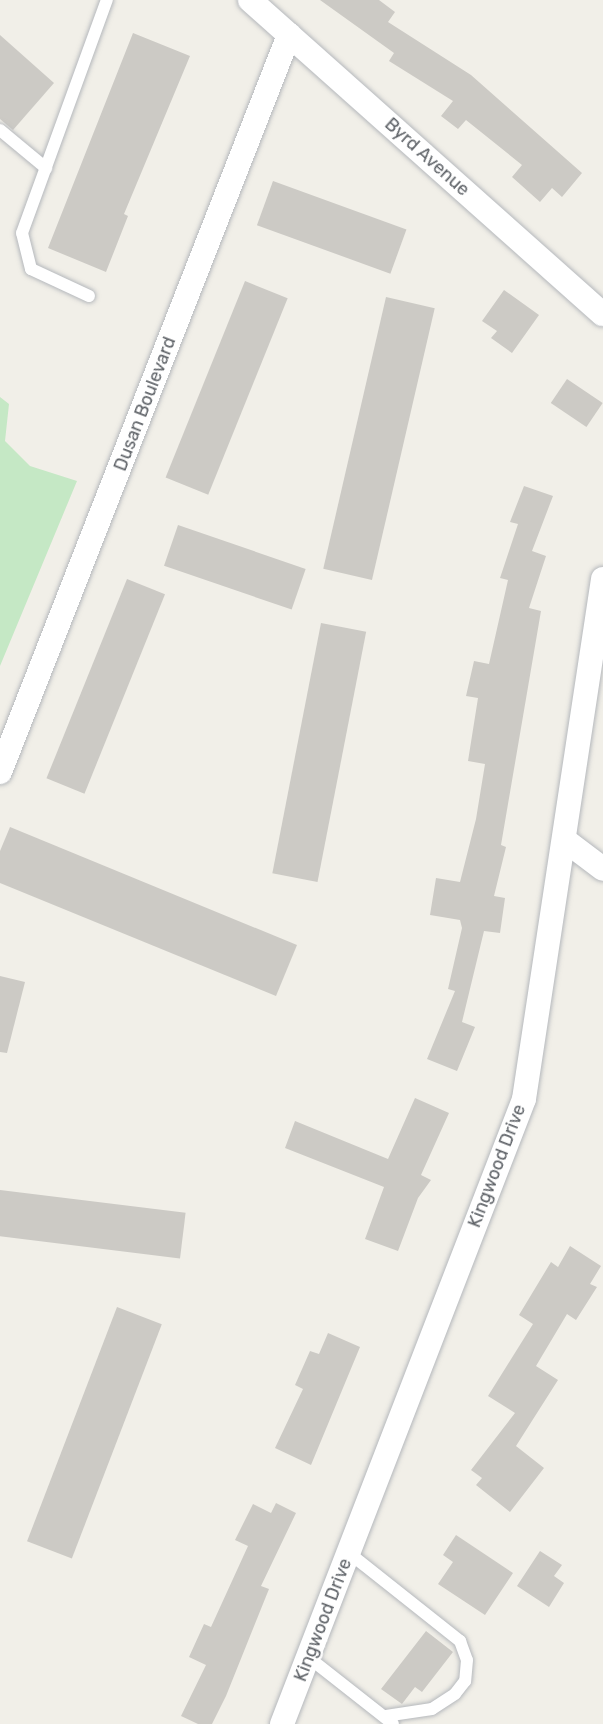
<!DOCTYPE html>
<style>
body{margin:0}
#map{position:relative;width:603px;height:1724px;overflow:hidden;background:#f1efe8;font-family:Rubik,sans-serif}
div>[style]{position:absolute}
.green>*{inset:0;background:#c5e8c5}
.building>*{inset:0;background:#cccac5;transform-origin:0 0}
.roads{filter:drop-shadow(0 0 2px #b5b8bc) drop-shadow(0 0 2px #b5b8bc)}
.service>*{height:12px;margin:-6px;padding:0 6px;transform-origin:6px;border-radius:6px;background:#fff}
.minor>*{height:24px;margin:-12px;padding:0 12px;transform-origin:12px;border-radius:12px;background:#fff}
span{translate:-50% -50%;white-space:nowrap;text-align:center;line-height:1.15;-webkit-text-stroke:5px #fff;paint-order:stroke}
.street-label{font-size:18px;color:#5f6368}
</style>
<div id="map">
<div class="green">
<div style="clip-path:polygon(0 397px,9px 404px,5px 441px,30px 466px,77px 481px,0 666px)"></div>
</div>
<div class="building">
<div style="clip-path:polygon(320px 0,379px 0,395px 12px,388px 22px,471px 75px,582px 173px,562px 197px,552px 188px,540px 202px,512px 177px,522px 165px,466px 120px,458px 129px,441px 116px,453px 101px,389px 61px,394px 53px)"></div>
<div style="clip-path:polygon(133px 33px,190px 56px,124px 214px,128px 216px,106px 272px,48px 248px)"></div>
<div style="clip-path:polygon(0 35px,54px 83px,13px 130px,0 119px)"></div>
<div style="left:273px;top:181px;width:142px;height:47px;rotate:20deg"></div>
<div style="left:245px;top:281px;width:46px;height:212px;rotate:22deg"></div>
<div style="clip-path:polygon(504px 290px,539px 315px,512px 353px,491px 338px,497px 331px,482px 321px)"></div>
<div style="left:386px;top:297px;width:50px;height:279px;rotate:13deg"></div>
<div style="left:567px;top:379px;width:43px;height:29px;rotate:34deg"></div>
<div style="clip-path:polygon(524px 486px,553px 496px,532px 551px,546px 556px,529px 608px,541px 611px,501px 845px,506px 847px,494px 896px,505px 898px,500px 933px,484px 931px,462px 1022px,475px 1027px,457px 1071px,427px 1059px,455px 991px,448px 989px,462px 928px,460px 920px,430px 915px,436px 878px,460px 882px,476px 819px,485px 764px,468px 761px,478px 698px,466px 696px,474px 661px,489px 664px,508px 580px,500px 578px,518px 524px,510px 522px)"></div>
<div style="left:178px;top:525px;width:135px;height:43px;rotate:19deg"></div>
<div style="left:127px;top:579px;width:41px;height:215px;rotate:22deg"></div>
<div style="left:321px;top:623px;width:46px;height:255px;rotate:11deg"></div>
<div style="clip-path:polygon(10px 827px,297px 945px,276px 996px,0 883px,0 851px)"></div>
<div style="clip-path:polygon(0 976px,25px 982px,7px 1053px,0 1052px)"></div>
<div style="clip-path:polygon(415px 1098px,449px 1113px,421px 1175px,431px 1180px,418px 1198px,398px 1251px,365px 1239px,384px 1187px,285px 1148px,295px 1121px,388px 1159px)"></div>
<div style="left:0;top:1190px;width:187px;height:46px;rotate:7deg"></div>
<div style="clip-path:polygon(570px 1246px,601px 1266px,590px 1284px,597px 1287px,576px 1320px,567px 1314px,536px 1366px,558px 1380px,516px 1446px,544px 1468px,510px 1512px,476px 1485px,482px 1478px,471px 1470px,515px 1413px,488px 1396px,533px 1324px,519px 1315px,551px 1262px,558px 1267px)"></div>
<div style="left:117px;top:1307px;width:48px;height:251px;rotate:21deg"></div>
<div style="clip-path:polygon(328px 1333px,360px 1347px,311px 1465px,275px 1448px,303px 1389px,295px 1385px,310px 1351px,319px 1354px)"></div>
<div style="clip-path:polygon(276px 1503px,296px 1513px,261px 1586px,269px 1589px,226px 1696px,212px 1724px,198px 1724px,181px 1716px,206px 1665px,189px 1657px,204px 1624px,211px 1627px,248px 1546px,235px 1540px,253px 1504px,271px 1513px)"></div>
<div style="clip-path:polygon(456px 1535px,513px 1573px,485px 1615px,438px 1584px,453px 1562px,443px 1555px)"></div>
<div style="clip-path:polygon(540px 1551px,562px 1565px,554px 1576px,564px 1583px,549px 1607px,517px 1586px)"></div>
<div style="clip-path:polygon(426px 1631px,453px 1652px,422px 1692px,415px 1687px,402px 1704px,381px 1689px)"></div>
</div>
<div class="roads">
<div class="service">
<div style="left:0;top:130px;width:60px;rotate:39.6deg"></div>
<div style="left:89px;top:296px;width:64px;rotate:-155deg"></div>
<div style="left:31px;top:269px;width:37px;rotate:-104deg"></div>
<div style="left:22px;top:233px;width:248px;rotate:-70deg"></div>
<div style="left:349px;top:1553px;width:142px;rotate:38.4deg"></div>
<div style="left:460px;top:1641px;width:20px;rotate:70deg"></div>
<div style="left:467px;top:1660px;width:21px;rotate:95deg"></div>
<div style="left:465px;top:1681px;width:16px;rotate:128deg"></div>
<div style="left:455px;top:1694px;width:27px;rotate:147deg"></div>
<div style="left:432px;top:1709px;width:48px;rotate:171.5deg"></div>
<div style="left:308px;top:1657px;width:108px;rotate:38.2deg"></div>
</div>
<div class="minor">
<div style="left:250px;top:0;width:472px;rotate:41.7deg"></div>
<div style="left:0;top:772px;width:792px;rotate:-68.59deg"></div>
<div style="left:566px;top:841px;width:46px;rotate:37.1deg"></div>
<div style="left:282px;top:1724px;width:670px;rotate:-68.83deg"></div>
<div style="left:524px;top:1099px;width:526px;rotate:-81.36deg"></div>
</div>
</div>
<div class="street-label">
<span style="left:427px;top:157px;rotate:42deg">Byrd Avenue</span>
<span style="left:145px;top:404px;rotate:-69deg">Dusan Boulevard</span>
<span style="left:497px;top:1166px;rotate:-69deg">Kingwood Drive</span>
<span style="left:323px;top:1620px;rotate:-69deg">Kingwood Drive</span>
</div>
</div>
